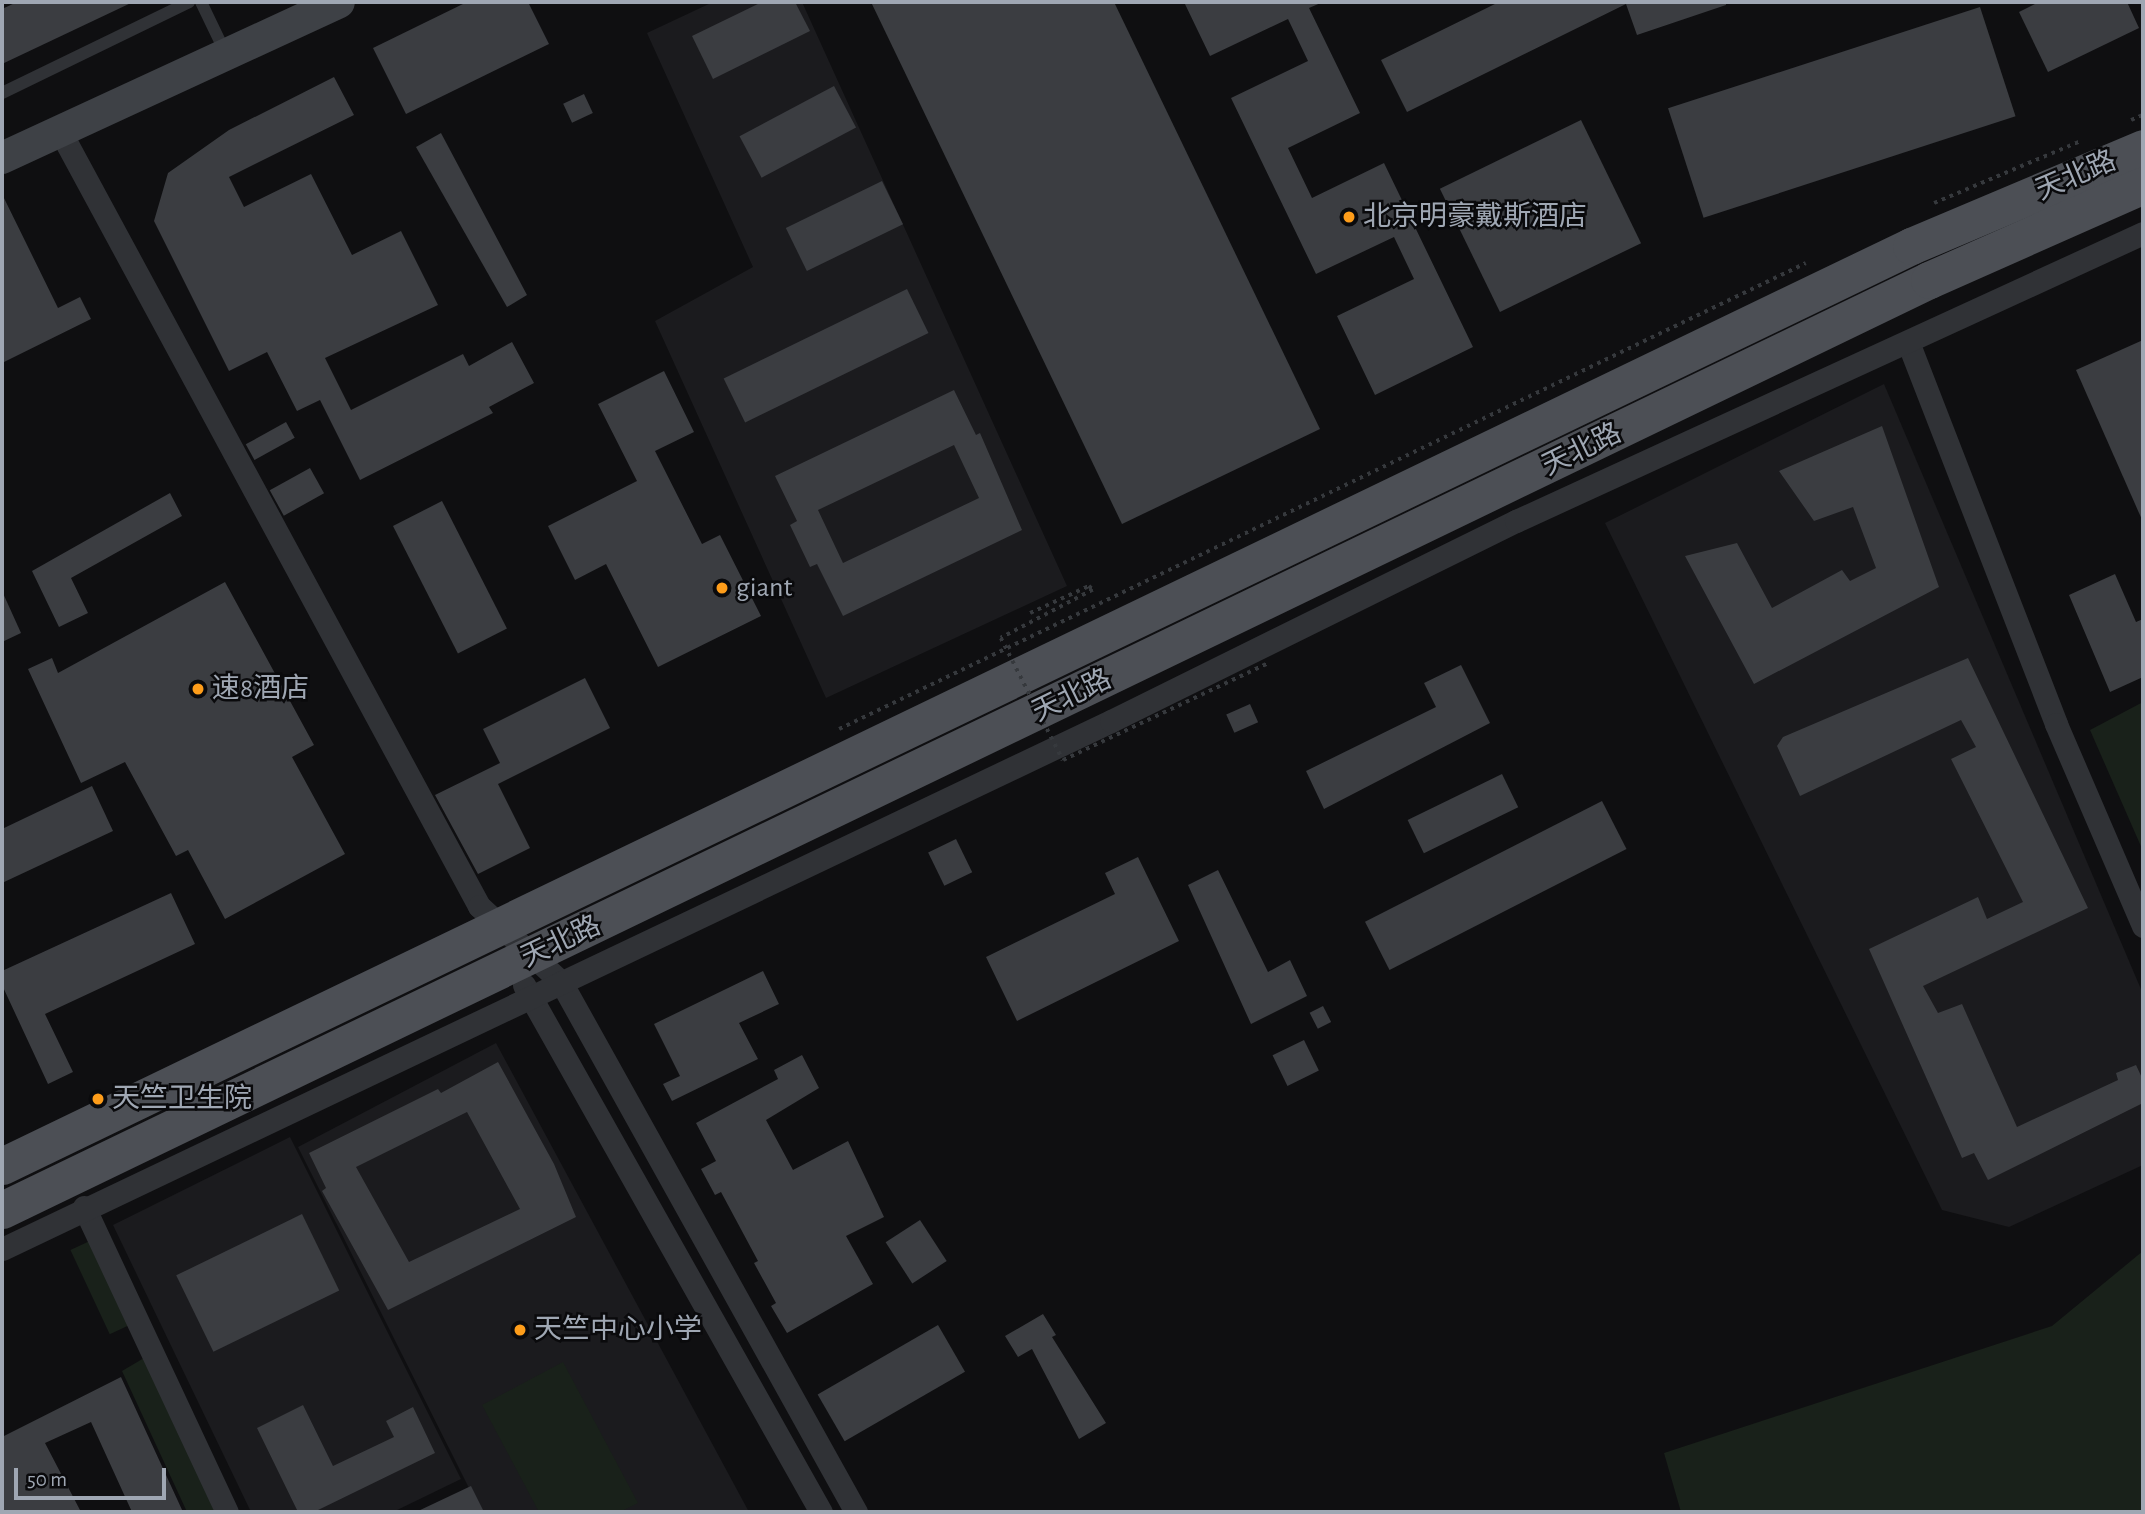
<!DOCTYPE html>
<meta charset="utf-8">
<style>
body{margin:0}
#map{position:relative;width:2145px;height:1514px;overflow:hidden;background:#0f0f11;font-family:"Alegreya Sans","Noto Sans SC",sans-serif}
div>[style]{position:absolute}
.built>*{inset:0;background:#1b1b1e}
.green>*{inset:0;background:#19211a;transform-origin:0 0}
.building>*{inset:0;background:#3b3d41;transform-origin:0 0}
.path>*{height:3.5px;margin-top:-1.75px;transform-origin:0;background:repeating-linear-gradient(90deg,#36393d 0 3.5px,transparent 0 8.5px)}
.lane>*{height:12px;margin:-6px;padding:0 6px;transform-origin:6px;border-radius:6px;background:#303236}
.street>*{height:23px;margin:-11.5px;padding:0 11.5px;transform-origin:11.5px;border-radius:11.5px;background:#303236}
.secondary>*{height:32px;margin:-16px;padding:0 16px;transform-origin:16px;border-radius:16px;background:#3e4146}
.primary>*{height:37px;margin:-18.5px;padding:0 18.5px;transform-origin:18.5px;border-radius:18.5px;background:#4c4f55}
.path-bridge>*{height:3.5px;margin-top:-1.75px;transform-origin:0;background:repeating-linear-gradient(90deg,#36393d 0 3.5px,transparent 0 8.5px)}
.dots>*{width:19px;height:19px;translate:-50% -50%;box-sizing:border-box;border:4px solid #0a0a0c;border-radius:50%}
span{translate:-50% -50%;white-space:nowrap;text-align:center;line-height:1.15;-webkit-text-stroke:5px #0a0a0c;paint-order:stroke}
.street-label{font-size:28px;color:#9fa7b3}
.poi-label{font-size:28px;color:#9fa7b3}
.left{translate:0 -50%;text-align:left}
.frame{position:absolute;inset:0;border:4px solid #9fa7b3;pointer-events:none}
.scale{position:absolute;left:14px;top:1468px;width:152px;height:32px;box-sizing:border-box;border:4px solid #9fa7b3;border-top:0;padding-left:9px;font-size:21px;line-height:24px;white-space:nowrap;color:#9fa7b3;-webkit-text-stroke:5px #0a0a0c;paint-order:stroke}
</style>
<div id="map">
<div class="built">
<div style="clip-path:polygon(713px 2px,802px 2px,1067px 586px,826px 698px,655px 321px,753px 267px,647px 33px)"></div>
<div style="clip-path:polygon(1884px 384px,2143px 994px,2143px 1165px,2009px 1227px,1942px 1210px,1605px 523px)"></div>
<div style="clip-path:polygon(496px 1043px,749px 1512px,481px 1512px,298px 1147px)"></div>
<div style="clip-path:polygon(290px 1137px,461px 1479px,393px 1512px,251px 1512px,113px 1225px)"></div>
</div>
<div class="green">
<div style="clip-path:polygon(2143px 702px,2143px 851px,2090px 730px)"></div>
<div style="left:94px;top:1239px;width:93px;height:26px;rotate:65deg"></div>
<div style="clip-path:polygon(2143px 1251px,2143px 1512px,1681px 1512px,1664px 1453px,2052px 1326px)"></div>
<div style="clip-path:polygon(144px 1358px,221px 1512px,187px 1512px,122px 1371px)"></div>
<div style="clip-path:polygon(563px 1362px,638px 1503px,620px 1512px,539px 1512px,482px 1405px)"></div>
</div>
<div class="building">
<div style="clip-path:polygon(17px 2px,133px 2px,2px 64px,2px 9px)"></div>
<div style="clip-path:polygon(467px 2px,528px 2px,549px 44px,406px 114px,373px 48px)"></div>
<div style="clip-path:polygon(762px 2px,795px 2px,810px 31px,713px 79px,692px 36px)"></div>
<div style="clip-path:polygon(871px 2px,1114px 2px,1320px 429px,1122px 524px)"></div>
<div style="clip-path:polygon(1184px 2px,1323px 2px,1309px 8px,1360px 113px,1288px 148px,1312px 198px,1384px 163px,1473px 347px,1375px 395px,1337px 316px,1414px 279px,1394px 237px,1316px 274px,1231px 98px,1308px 61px,1288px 19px,1210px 56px)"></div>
<div style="clip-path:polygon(1499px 2px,1726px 2px,1726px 5px,1637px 35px,1626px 4px,1407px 112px,1381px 60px)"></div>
<div style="clip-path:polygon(2039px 2px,2127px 2px,2139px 28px,2048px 72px,2019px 12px)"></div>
<div style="left:1980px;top:7px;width:115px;height:328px;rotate:72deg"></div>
<div style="clip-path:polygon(334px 77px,354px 115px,229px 177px,244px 207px,311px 174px,352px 255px,401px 231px,438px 305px,325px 358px,351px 410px,463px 354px,469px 366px,512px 342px,534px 383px,489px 407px,493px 413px,360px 480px,320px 400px,297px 411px,267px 352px,229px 371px,154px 221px,168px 173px,229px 130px)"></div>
<div style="left:834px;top:86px;width:47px;height:107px;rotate:62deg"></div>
<div style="left:584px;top:94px;width:21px;height:23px;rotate:65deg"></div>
<div style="left:1581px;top:120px;width:137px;height:157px;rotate:64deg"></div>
<div style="clip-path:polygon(441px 133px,527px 295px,507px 307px,416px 147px)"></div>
<div style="left:882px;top:181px;width:48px;height:107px;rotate:64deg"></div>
<div style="clip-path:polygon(2px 194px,58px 308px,80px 297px,91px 319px,2px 363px)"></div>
<div style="left:907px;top:289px;width:49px;height:204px;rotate:64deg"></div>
<div style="clip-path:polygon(2143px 340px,2143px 522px,2076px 370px)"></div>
<div style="clip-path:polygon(664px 371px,694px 432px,655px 451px,702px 544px,720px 535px,761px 616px,658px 667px,606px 564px,575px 580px,548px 526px,637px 481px,598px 404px)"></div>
<div style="clip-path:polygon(evenodd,954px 390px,976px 435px,980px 433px,1022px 530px,843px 616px,817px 564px,810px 567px,790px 525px,797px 521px,775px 476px,954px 390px,954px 445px,979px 498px,843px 563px,818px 510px,954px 445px)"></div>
<div style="left:286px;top:422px;width:18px;height:46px;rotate:61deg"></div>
<div style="clip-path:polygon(1882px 426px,1939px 587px,1754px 684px,1685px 556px,1737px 543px,1772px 608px,1842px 570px,1850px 581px,1876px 568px,1853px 507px,1814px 521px,1779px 471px)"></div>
<div style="left:310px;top:468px;width:29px;height:46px;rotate:61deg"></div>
<div style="clip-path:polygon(170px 493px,182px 516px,71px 578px,88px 613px,59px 627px,32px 571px)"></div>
<div style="left:442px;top:501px;width:143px;height:55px;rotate:63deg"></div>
<div style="clip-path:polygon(2115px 574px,2136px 622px,2143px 619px,2143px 677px,2110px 692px,2069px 595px)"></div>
<div style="clip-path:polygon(225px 582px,314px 745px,292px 757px,345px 854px,225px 919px,188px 850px,176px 856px,125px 762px,81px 783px,28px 669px,52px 658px,58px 673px)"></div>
<div style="clip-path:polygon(2px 591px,21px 633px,2px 642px)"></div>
<div style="clip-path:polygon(1968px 658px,2088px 908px,1923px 986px,1938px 1013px,1962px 1004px,2017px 1127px,2118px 1080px,2116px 1073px,2136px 1065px,2143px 1080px,2143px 1103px,1988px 1180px,1974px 1153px,1962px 1158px,1869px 949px,1978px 897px,1987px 919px,2023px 902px,1951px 759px,1976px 747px,1961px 720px,1800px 796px,1777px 746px,1783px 737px)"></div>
<div style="clip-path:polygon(1461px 665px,1490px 723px,1324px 809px,1306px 771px,1436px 707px,1424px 683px)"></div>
<div style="clip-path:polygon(585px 678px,610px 728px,498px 784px,530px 848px,478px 874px,435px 795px,500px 763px,483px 729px)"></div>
<div style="left:1250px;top:704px;width:20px;height:26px;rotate:66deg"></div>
<div style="left:1502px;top:774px;width:37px;height:105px;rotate:64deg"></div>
<div style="clip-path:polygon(92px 786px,113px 831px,2px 883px,2px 829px)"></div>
<div style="left:1602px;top:801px;width:54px;height:266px;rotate:63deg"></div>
<div style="left:956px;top:839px;width:37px;height:31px;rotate:64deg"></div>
<div style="clip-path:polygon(1138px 857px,1179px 941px,1017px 1021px,986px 957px,1115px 894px,1105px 873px)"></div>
<div style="clip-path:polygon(1218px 870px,1268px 972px,1290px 960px,1307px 996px,1251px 1024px,1188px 885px)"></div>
<div style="clip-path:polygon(171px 893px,195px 944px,45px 1014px,73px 1072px,48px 1084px,2px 985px,2px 971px)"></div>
<div style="clip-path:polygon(763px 971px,779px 1004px,739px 1023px,758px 1059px,672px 1101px,663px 1084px,680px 1076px,654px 1024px)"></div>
<div style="left:1323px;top:1006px;width:18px;height:15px;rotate:63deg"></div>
<div style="left:1304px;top:1040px;width:34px;height:35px;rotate:64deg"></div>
<div style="clip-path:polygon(802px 1055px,819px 1088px,766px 1120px,793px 1170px,848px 1141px,884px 1217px,846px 1236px,873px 1284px,787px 1333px,771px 1306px,776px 1303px,754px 1263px,758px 1261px,721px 1192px,715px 1195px,701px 1169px,716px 1161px,696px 1123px,778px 1079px,774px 1070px)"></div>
<div style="clip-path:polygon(evenodd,498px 1062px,554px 1164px,576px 1217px,388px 1310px,322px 1191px,326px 1188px,309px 1153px,438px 1089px,441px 1093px,498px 1062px,467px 1112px,520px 1209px,409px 1262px,356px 1167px,467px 1112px)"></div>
<div style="left:302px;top:1214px;width:85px;height:140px;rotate:64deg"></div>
<div style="left:920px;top:1220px;width:49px;height:41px;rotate:57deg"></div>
<div style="clip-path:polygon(1043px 1314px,1056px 1335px,1052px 1337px,1106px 1423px,1079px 1439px,1032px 1349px,1018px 1357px,1005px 1336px)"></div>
<div style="left:938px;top:1325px;width:54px;height:139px;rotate:60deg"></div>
<div style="clip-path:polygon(121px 1377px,183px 1512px,132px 1512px,91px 1422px,45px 1443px,81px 1512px,2px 1512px,2px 1437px)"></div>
<div style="clip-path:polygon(303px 1405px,333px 1466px,394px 1437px,386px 1421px,413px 1407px,435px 1453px,314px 1512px,298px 1512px,257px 1428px)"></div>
<div style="clip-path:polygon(471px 1486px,484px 1512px,416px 1512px)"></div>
</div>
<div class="path">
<div style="left:2131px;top:120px;width:13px;rotate:-23deg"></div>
<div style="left:1934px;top:203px;width:160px;rotate:-22.9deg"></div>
<div style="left:839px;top:729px;width:1073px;rotate:-25.73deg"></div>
</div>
<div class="lane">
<div style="left:201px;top:2px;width:58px;rotate:64.3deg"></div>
<div style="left:2px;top:93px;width:208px;rotate:-25.9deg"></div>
</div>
<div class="street">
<div style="left:60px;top:131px;width:881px;rotate:61.6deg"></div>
<div style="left:479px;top:906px;width:112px;rotate:42.8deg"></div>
<div style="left:561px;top:982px;width:607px;rotate:60.9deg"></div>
<div style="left:1908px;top:342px;width:410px;rotate:68.8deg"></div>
<div style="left:2056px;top:724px;width:220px;rotate:66.7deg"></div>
<div style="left:524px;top:985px;width:605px;rotate:60.6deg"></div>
<div style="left:84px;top:1207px;width:337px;rotate:64.9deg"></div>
<div style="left:2px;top:1249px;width:1228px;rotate:-25.46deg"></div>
<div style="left:1111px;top:721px;width:452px;rotate:-26.3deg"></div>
<div style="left:1516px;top:521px;width:690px;rotate:-24.67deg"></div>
</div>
<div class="secondary">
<div style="left:2px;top:158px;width:371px;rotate:-24.8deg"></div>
</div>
<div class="primary">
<div style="left:2px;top:1166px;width:2119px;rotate:-25.73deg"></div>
<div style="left:1911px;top:246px;width:252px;rotate:-22.9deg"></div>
<div style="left:2px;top:1210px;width:2140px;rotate:-25.76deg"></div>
<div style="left:1929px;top:280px;width:234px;rotate:-23.9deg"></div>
</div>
<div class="path-bridge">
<div style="left:1030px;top:613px;width:65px;rotate:-24.6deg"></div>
<div style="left:1089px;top:586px;width:6px;rotate:45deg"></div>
<div style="left:1093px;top:590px;width:104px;rotate:152.4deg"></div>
<div style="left:1001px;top:638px;width:137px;rotate:63.1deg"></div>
<div style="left:1063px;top:760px;width:225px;rotate:-25.3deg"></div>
</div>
<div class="dots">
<div style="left:1349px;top:217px;background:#fe9d1a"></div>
<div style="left:722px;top:588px;background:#fe9d1a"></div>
<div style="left:198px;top:689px;background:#fe9d1a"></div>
<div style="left:98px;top:1099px;background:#fe9d1a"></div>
<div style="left:520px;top:1330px;background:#fe9d1a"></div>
</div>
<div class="street-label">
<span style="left:2076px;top:176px;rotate:-23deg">天北路</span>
<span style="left:1582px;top:450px;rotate:-26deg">天北路</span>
<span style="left:1072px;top:696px;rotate:-26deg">天北路</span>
<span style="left:561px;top:942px;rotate:-25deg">天北路</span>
</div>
<div class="poi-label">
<span class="left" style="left:1363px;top:217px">北京明豪戴斯酒店</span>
<span class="left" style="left:736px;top:588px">giant</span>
<span class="left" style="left:212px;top:689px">速8酒店</span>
<span class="left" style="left:112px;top:1099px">天竺卫生院</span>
<span class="left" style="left:534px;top:1330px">天竺中心小学</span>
</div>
<div class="frame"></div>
<div class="scale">50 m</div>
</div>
